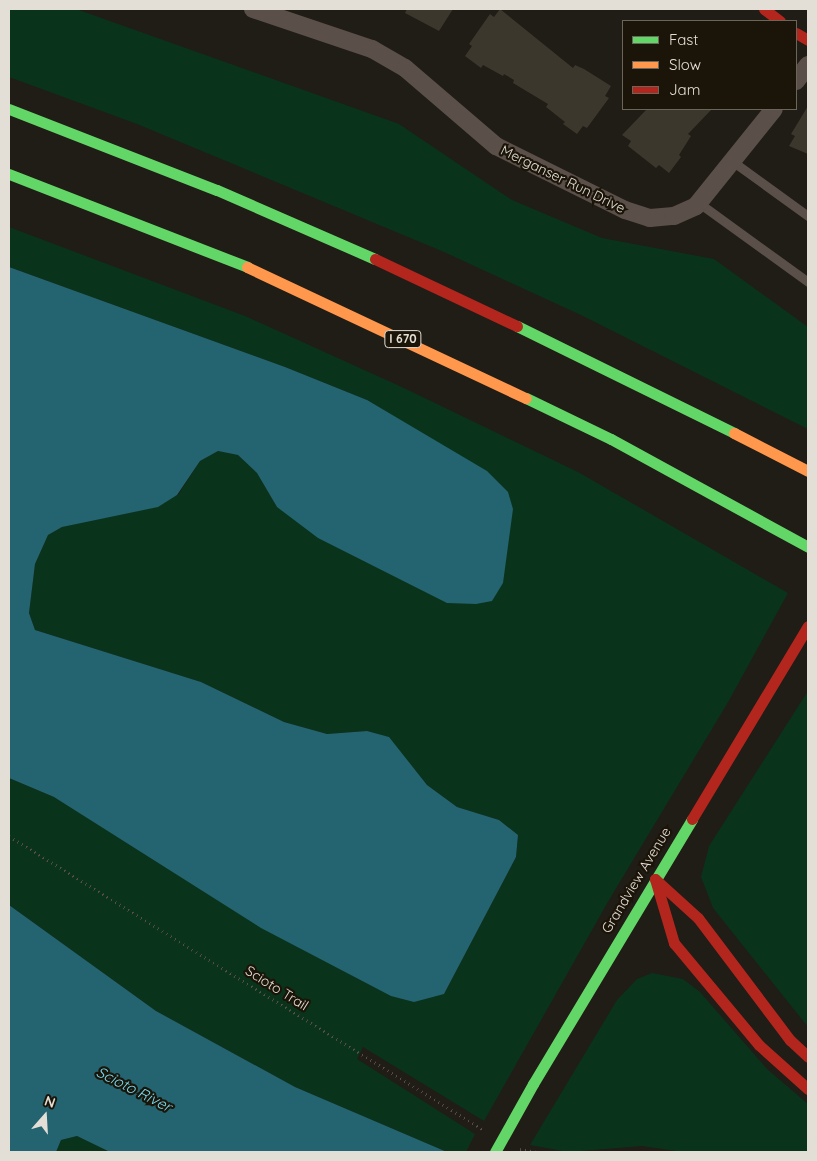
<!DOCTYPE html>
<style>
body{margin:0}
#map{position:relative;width:817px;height:1161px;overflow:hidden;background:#201c16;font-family:Quicksand,sans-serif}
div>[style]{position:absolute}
.green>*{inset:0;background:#0a331c}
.water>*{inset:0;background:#246370}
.building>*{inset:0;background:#3c372d}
.path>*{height:3px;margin-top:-1.5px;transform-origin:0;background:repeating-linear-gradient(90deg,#564d48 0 1px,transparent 0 5px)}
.lane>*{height:9px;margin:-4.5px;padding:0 4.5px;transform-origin:4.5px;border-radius:4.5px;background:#5a4f49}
.street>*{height:18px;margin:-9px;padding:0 9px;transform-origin:9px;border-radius:9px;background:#5a4f49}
.fast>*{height:11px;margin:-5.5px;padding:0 5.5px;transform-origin:5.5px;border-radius:5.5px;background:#63d668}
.slow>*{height:11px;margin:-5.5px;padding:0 5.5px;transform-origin:5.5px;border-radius:5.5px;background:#ff974d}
.jam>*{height:11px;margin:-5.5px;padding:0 5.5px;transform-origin:5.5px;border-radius:5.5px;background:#b3261e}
.fast-bridge>*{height:11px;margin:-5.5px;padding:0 5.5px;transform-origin:5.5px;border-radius:5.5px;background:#63d668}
span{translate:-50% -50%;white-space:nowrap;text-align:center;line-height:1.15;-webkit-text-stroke:4.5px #1b1408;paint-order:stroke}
.shield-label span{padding:1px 4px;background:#1b1408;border:1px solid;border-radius:4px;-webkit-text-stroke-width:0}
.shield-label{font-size:12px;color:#e3ded6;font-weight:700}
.street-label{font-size:14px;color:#e3ded6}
.water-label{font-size:15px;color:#75ddf5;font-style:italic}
.frame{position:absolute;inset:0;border:10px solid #e3ded6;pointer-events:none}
.legend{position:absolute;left:622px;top:20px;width:175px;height:90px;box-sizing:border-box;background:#1b1408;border:1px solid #6b655a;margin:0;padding:6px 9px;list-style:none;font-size:15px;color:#e3ded6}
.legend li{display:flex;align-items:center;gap:10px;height:25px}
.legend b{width:25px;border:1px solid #6b655a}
.north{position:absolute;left:20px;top:1091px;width:50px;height:50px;-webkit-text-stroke:4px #1b1408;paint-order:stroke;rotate:19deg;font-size:14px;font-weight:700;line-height:20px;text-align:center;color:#e3ded6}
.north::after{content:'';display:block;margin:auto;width:18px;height:22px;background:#e3ded6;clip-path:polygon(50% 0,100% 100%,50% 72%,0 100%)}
</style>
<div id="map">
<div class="green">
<div style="clip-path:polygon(9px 9px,76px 9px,399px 124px,512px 200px,602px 238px,714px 259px,808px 327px,808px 429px,583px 316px,444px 252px,137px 124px,9px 77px)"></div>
<div style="clip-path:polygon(9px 227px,245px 316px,404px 388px,578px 472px,788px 593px,727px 704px,609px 900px,484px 1121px,363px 1047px,357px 1059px,475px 1134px,466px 1152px,447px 1152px,295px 1087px,156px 1011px,9px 905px,9px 778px,54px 797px,444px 994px,516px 857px,518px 835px,499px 820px,457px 807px,427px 785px,388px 737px,367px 731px,327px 734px,284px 722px,201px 682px,35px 630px,29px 613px,35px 564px,48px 535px,62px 527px,178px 495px,200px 461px,218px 451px,238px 455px,257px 473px,277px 507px,367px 400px,285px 367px,9px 267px)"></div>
<div style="clip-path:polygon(808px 691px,808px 1027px,713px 908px,701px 877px,709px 846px)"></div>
<div style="clip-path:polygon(652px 973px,683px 979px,700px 992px,767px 1069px,808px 1104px,808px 1152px,683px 1152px,642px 1146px,568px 1152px,530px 1145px,617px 1000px,637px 979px)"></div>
<div style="clip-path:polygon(77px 1136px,110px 1152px,56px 1152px,61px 1140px)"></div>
</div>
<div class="water">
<div style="clip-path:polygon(9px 267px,285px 367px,367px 400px,487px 471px,508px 492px,513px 509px,503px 583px,492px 601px,476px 604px,447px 603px,318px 538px,277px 507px,257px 473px,238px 455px,218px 451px,200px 461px,177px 495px,158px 507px,62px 527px,48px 535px,35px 564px,29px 613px,35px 630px,201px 682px,284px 722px,327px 734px,367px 731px,389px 737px,427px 785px,457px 807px,499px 820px,518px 835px,516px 857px,444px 994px,414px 1002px,391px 996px,261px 928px,54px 797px,9px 778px)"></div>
<div style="clip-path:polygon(9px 905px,156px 1011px,295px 1087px,447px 1152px,110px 1152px,77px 1136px,61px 1140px,56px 1152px,9px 1152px)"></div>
</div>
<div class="building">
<div style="clip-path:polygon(407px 9px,453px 9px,439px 31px,405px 13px)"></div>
<div style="clip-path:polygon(500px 9px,573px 68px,575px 65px,584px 69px,611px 86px,605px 96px,609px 98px,587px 128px,583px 126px,577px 134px,563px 124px,565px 122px,546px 107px,548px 104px,513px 83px,514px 80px,504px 74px,503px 76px,483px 65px,481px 68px,465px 56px,472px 46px,469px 44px,490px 14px,494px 17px)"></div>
<div style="clip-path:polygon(808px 106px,808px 154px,789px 146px,795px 136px,791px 134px)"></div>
<div style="clip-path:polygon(647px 109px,712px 109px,688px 134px,691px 136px,679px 155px,681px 157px,669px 173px,659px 165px,656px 168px,628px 146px,631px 141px,622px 135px)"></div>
</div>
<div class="path">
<div style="left:9px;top:836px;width:559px;rotate:31.76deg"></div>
<div style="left:520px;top:1149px;width:17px;rotate:10deg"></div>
<div style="left:627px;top:1152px;width:21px"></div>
</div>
<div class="lane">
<div style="left:732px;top:161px;width:94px;rotate:35.9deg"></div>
<div style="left:699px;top:203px;width:135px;rotate:35.9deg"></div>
</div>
<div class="street">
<div style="left:253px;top:9px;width:126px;rotate:18.6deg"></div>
<div style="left:372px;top:49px;width:38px;rotate:30deg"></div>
<div style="left:405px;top:68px;width:120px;rotate:40.6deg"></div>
<div style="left:496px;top:146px;width:144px;rotate:26.4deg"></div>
<div style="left:625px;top:210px;width:26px;rotate:18deg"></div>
<div style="left:650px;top:218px;width:24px;rotate:-5deg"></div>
<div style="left:674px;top:216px;width:24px;rotate:-24deg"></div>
<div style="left:696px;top:206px;width:124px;rotate:-51.2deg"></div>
<div style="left:796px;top:81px;width:20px;rotate:-53deg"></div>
</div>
<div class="fast">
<div style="left:9px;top:109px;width:223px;rotate:21.3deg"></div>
<div style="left:217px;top:190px;width:172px;rotate:23.6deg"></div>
<div style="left:9px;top:174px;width:256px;rotate:21.3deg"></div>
<div style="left:517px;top:326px;width:242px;rotate:26.2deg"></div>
<div style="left:526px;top:398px;width:94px;rotate:25.8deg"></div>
<div style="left:611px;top:439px;width:225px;rotate:28.7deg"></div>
<div style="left:533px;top:1084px;width:309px;rotate:-59deg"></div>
</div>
<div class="slow">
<div style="left:247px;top:267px;width:308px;rotate:25.2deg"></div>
<div style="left:734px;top:433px;width:83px;rotate:27.2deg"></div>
</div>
<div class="jam">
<div style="left:764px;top:9px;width:20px;rotate:37deg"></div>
<div style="left:796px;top:33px;width:14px;rotate:30deg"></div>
<div style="left:375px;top:259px;width:157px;rotate:25.3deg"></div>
<div style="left:692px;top:819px;width:225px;rotate:-59deg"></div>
<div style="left:655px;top:879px;width:67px;rotate:73.5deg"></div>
<div style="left:674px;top:943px;width:133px;rotate:50.2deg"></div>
<div style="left:759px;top:1045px;width:66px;rotate:41.9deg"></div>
<div style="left:655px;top:879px;width:58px;rotate:42.2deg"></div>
<div style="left:698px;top:918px;width:153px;rotate:53deg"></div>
<div style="left:790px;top:1040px;width:25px;rotate:43deg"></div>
</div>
<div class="fast-bridge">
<div style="left:495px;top:1152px;width:78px;rotate:-60.8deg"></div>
</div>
<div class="shield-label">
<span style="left:403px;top:339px">I 670</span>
</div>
<div class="street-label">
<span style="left:563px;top:179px;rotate:26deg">Merganser Run Drive</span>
<span style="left:636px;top:880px;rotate:-59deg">Grandview Avenue</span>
<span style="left:277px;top:988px;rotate:32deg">Scioto Trail</span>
</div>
<div class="water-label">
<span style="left:134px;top:1089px;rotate:27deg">Scioto River</span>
</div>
<div class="frame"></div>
<ul class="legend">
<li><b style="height:6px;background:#63d668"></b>Fast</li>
<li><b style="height:6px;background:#ff974d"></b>Slow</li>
<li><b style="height:6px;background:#b3261e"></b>Jam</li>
</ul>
<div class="north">N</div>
</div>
